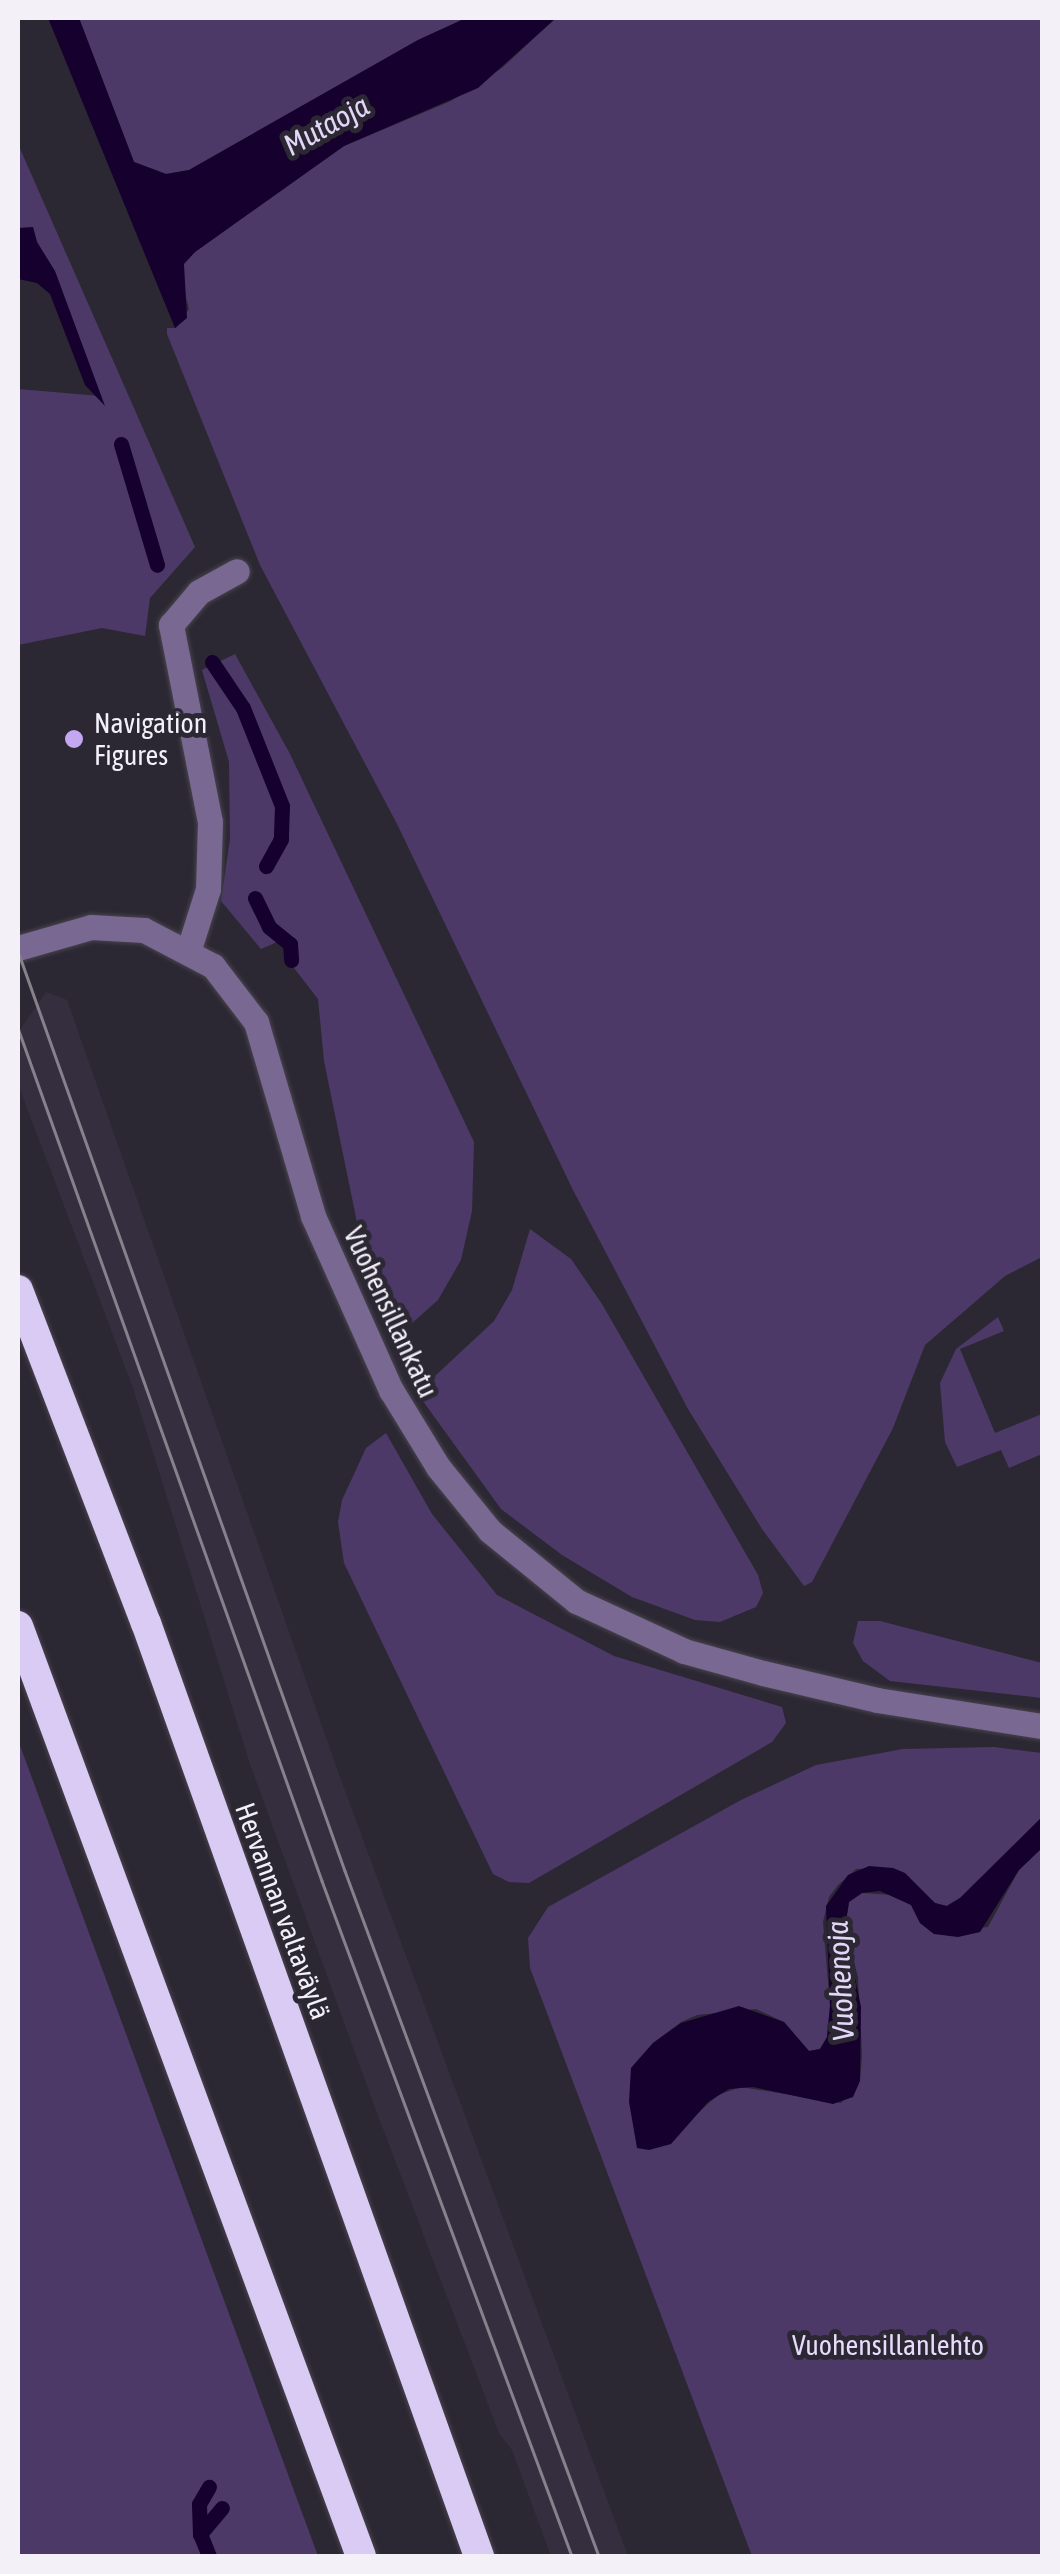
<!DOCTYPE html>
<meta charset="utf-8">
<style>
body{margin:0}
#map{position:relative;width:1060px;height:2574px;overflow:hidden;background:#2c2833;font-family:"Asap Condensed",sans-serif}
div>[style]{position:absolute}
.built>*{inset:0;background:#342e3f}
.green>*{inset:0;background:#4c3968}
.water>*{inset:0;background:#16002d}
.stream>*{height:15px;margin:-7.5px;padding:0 7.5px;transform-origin:7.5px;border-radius:7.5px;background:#16002d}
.roads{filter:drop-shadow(0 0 2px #48444f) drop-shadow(0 0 2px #48444f)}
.minor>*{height:25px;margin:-12.5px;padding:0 12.5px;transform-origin:12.5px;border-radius:12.5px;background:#786892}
.highway>*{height:30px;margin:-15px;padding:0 15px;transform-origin:15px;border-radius:15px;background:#dacbf5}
.tram>*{height:2.5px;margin:-1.25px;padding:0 1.25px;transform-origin:1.25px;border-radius:1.25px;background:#86828c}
.dots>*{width:28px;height:28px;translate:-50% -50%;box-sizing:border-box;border:5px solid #2c2833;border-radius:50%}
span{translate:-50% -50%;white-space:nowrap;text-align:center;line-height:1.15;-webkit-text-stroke:10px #2c2833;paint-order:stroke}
.poi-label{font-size:28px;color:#f3f0f8}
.left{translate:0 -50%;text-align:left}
.street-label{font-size:28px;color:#f3f0f8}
.park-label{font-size:28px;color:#e8dcfe}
.water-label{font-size:30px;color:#e3d7f9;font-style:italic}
.frame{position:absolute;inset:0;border:20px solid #f3f0f8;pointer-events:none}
</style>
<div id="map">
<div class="built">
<div style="clip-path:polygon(46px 992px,67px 1000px,341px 1780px,628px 2556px,551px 2556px,512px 2450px,499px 2433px,377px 2113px,250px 1764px,133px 1388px,18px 1084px,18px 1033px)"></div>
</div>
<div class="green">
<div style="clip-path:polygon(79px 18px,466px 18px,418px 40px,189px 170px,166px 174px,134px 162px)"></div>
<div style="clip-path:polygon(556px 18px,1042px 18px,1042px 1257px,1005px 1276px,925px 1345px,893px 1428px,812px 1582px,804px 1586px,762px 1529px,688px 1409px,573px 1190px,397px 824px,260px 565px,167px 334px,167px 328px,176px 328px,189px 309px,182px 281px,184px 263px,195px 252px,344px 146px,451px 101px,502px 68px)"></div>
<div style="clip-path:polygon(18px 144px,195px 547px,150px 598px,145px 636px,102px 628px,18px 645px,18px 389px,100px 396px,55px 272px,37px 242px,33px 228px,18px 228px)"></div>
<div style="clip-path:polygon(235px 654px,290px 754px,474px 1142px,472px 1211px,461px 1260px,438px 1300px,410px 1325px,399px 1328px,370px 1286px,324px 1061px,318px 999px,291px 964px,291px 936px,261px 949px,221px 901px,230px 839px,229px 762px,202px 670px)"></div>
<div style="clip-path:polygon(530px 1229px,571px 1259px,602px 1304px,758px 1575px,763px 1593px,756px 1607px,720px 1622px,695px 1620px,632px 1597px,562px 1555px,501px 1509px,420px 1397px,420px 1390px,494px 1321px,512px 1290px)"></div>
<div style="clip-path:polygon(998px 1317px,1004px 1331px,960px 1349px,995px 1433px,1042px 1414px,1042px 1454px,1009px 1468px,1001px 1450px,957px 1467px,945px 1442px,940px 1383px,956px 1349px)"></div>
<div style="clip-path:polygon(386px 1433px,432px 1514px,497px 1595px,614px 1656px,782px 1707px,786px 1723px,772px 1742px,529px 1883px,509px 1882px,493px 1874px,344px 1563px,338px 1522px,342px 1500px,366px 1448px)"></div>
<div style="clip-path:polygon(858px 1621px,880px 1621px,1042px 1663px,1042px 1698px,890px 1681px,863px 1661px,853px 1643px)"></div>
<div style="clip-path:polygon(18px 1740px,318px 2556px,18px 2556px)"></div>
<div style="clip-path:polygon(994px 1747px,1042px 1753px,1042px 1817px,960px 1898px,946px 1906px,935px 1903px,893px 1868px,856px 1869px,838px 1885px,829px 1897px,823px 1922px,830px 2006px,827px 2037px,820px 2049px,809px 2051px,784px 2022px,756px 2009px,697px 2015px,681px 2022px,653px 2043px,631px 2068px,698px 2113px,718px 2095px,741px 2087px,841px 2103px,860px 2081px,862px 2055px,858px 1977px,845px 1928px,849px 1902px,862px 1893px,892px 1895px,911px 1905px,920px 1923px,934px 1934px,988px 1927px,1019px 1870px,1042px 1848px,1042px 2556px,752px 2556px,530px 1968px,528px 1938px,548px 1907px,741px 1800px,816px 1765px,903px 1749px)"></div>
</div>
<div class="water">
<div style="clip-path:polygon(48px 18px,79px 18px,134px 162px,166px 174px,189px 170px,418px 40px,466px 18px,556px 18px,478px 88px,344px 146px,195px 252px,184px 264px,187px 318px,175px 328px)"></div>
<div style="clip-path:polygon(33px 227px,37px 242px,55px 271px,105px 406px,85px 385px,50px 294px,37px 283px,18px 279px,18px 228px)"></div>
<div style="clip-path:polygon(1042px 1817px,1042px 1848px,1019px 1870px,980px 1932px,958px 1937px,934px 1934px,920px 1923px,911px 1905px,880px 1891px,862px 1893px,849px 1902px,845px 1928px,861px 2007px,860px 2081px,853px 2097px,833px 2104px,753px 2087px,729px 2089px,708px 2102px,671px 2144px,649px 2150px,637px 2148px,629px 2102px,631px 2068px,653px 2043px,681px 2023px,739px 2006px,784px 2022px,809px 2051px,820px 2049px,827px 2037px,830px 2006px,826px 1906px,848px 1875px,869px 1866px,893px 1868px,905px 1873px,935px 1903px,947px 1906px,960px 1898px)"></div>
</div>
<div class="stream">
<div style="left:121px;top:444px;width:126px;rotate:73.4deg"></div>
<div style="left:212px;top:662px;width:55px;rotate:56deg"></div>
<div style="left:243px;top:708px;width:105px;rotate:68.3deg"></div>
<div style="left:282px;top:806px;width:33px;rotate:92deg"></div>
<div style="left:281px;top:839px;width:31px;rotate:119deg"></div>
<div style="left:255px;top:898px;width:32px;rotate:64deg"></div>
<div style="left:269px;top:927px;width:27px;rotate:39deg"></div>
<div style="left:290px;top:944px;width:16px;rotate:86deg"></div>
<div style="left:200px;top:2534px;width:30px;rotate:-92deg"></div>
<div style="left:199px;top:2504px;width:20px;rotate:-60deg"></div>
<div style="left:209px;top:2556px;width:24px;rotate:-112deg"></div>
<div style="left:200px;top:2534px;width:34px;rotate:-50deg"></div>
</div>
<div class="roads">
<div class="minor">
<div style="left:18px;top:948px;width:76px;rotate:-16deg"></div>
<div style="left:91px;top:927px;width:53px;rotate:3.2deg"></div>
<div style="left:144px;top:930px;width:78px;rotate:27.6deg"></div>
<div style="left:213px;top:966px;width:71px;rotate:52.5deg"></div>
<div style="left:256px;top:1022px;width:202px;rotate:73.6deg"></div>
<div style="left:313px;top:1216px;width:191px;rotate:65.9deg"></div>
<div style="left:391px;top:1390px;width:90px;rotate:58.6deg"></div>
<div style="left:438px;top:1467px;width:82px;rotate:50.9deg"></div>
<div style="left:490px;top:1531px;width:111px;rotate:39.1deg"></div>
<div style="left:576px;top:1601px;width:119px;rotate:24.8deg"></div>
<div style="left:684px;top:1651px;width:82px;rotate:15.6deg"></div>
<div style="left:763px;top:1673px;width:117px;rotate:13.3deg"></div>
<div style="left:877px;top:1700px;width:167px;rotate:9deg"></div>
<div style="left:188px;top:952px;width:66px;rotate:-72.4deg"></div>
<div style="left:208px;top:889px;width:67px;rotate:-88.3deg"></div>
<div style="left:210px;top:822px;width:201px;rotate:-101.2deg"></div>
<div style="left:171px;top:625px;width:43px;rotate:-49.7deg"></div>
<div style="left:199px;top:592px;width:43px;rotate:-28.9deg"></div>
</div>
<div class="highway">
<div style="left:18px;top:1290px;width:357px;rotate:69deg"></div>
<div style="left:146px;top:1623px;width:991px;rotate:70.36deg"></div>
<div style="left:18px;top:1626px;width:991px;rotate:69.76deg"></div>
</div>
</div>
<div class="tram">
<div style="left:18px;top:951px;width:976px;rotate:70.43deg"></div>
<div style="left:345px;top:1871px;width:731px;rotate:69.66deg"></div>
<div style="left:18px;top:1028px;width:906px;rotate:70.38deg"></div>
<div style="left:322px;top:1881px;width:720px;rotate:69.68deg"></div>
</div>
<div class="dots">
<div style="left:74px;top:739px;background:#c4a7f1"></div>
</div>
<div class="poi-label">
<span class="left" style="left:94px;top:739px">Navigation<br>Figures</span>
</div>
<div class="street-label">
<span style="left:391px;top:1312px;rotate:65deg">Vuohensillankatu</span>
<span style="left:283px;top:1911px;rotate:70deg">Hervannan valtaväylä</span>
</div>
<div class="park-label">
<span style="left:888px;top:2345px">Vuohensillanlehto</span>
</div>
<div class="water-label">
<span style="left:326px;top:125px;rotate:-29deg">Mutaoja</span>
<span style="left:840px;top:1981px;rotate:-93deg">Vuohenoja</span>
</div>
<div class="frame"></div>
</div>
